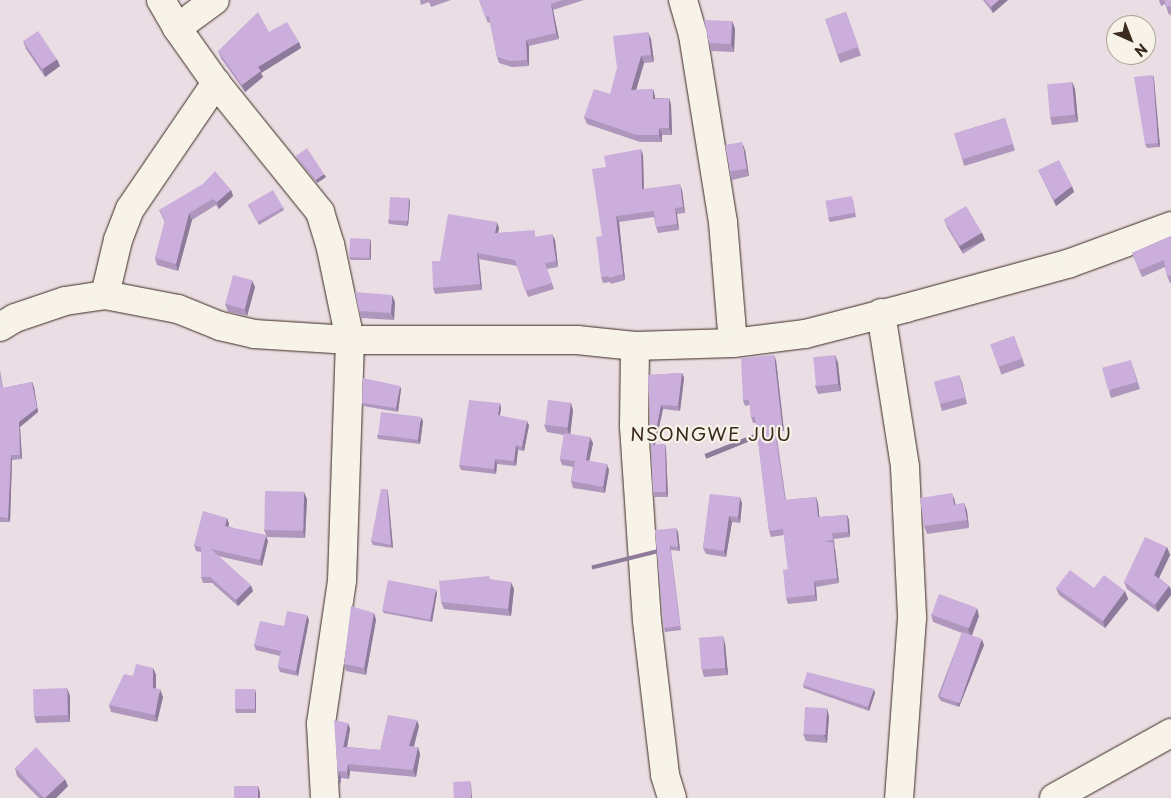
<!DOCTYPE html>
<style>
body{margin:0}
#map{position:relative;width:1171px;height:798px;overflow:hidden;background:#eadee4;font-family:"Playpen Sans",sans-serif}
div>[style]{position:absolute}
.roads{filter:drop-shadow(0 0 1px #3b2a1e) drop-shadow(0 0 1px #3b2a1e)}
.minor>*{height:28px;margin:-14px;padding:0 14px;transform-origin:14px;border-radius:14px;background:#f7f3e8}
.wall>*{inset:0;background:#af96bd;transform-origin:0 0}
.shaded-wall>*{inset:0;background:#8e7a9a;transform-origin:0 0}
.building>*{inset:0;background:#cbaedc;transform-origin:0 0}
span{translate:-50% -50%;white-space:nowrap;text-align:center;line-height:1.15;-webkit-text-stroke:4.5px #f7f3e8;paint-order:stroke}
.quarter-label{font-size:19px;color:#3b2a1e;letter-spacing:1px}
.north{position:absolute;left:1106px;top:15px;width:50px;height:50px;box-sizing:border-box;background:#f7f3e8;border:1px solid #aca397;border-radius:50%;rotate:136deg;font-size:14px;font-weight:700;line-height:20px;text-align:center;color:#3b2a1e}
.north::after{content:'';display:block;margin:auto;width:18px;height:22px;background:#3b2a1e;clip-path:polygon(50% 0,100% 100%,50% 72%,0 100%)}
</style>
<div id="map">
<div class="roads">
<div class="minor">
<div style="left:161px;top:0;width:32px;rotate:60deg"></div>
<div style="left:177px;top:28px;width:67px;rotate:54.7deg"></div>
<div style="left:216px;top:83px;width:166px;rotate:51.1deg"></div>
<div style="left:320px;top:212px;width:34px;rotate:73deg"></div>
<div style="left:330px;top:244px;width:98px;rotate:78.2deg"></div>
<div style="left:350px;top:340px;width:241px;rotate:91.9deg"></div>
<div style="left:342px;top:581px;width:145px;rotate:98.4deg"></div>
<div style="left:321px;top:724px;width:74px;rotate:86.9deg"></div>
<div style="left:683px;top:0;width:36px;rotate:74deg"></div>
<div style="left:693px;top:35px;width:189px;rotate:80.9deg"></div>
<div style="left:723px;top:222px;width:121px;rotate:85.3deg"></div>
<div style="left:177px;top:28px;width:47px;rotate:-36.4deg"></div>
<div style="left:105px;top:295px;width:57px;rotate:-76.7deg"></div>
<div style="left:118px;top:240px;width:33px;rotate:-69deg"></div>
<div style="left:130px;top:209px;width:153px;rotate:-55.7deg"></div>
<div style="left:881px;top:313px;width:156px;rotate:81.1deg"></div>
<div style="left:905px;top:467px;width:151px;rotate:87.3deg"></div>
<div style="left:912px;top:618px;width:180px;rotate:94.1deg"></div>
<div style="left:0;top:327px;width:17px;rotate:-31deg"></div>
<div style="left:15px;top:318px;width:53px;rotate:-18.8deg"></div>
<div style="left:65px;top:301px;width:40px;rotate:-8.5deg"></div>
<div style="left:105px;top:295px;width:74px;rotate:10.9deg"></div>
<div style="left:178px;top:309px;width:45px;rotate:22deg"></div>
<div style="left:220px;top:326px;width:35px;rotate:13deg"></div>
<div style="left:254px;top:334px;width:96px;rotate:3.6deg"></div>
<div style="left:350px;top:340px;width:227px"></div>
<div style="left:577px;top:340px;width:58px;rotate:5.9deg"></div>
<div style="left:635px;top:346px;width:98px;rotate:-1.8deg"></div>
<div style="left:733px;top:343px;width:73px;rotate:-7.1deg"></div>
<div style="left:805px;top:334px;width:104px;rotate:-14.4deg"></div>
<div style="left:906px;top:308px;width:170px;rotate:-15.3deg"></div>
<div style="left:1070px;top:263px;width:108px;rotate:-20.1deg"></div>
<div style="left:635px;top:346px;width:80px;rotate:90.7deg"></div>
<div style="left:634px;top:426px;width:195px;rotate:86.2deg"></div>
<div style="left:647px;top:621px;width:155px;rotate:83.3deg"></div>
<div style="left:665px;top:775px;width:24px;rotate:73deg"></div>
<div style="left:1054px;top:798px;width:134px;rotate:-29.1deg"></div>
</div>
</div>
<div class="wall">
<div style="clip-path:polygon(420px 0,451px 0,431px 7px,429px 2px,421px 5px)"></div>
<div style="clip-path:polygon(479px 0,584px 0,553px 10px,559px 39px,529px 46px,529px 66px,512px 67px,499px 63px,497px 57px,490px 22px,488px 23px)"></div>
<div style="clip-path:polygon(983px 0,1008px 0,993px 13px)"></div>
<div style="clip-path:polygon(1159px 0,1171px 0,1171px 14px,1169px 15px,1165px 4px,1161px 6px)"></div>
<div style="left:846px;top:12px;width:46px;height:22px;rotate:71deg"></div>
<div style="clip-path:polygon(732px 21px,735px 29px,734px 52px,711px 51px,709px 43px)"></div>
<div style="clip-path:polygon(269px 32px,299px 42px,301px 48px,261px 73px,263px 77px,245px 92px,221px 58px,218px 51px)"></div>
<div style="clip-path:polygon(651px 39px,654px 62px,644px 63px,636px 90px,653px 89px,655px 98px,669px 98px,671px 105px,672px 135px,662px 135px,662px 142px,640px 142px,587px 124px,584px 117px,610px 94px)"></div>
<div style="clip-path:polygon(23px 41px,60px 66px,45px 77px,26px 49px)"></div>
<div style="clip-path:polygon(1153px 75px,1154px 79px,1160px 147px,1147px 148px,1145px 144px)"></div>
<div style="clip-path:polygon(1072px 82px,1075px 89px,1078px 122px,1052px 125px,1050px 117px)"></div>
<div style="left:1005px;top:118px;width:34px;height:53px;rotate:73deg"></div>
<div style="clip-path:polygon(745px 150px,749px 176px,732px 180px,729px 173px)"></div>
<div style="clip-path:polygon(643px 155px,644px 189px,682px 190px,685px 213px,677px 214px,679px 230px,658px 233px,656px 227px,654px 217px,619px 222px,625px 280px,611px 284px,610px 282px,603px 283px,601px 277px,602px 236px,606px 167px)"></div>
<div style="clip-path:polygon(296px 156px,326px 177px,317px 183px,298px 160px)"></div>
<div style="clip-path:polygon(1038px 170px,1074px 192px,1056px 206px)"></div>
<div style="clip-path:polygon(231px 190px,233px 196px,219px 209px,216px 205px,192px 220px,178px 271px,157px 265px,155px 258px,165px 222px,159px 210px)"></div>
<div style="clip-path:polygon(409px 198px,410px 202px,408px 226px,389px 224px,388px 220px)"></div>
<div style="clip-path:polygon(853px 200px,856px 217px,830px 222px,828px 218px)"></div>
<div style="clip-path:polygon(248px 205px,283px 207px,284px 210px,259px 225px)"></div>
<div style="clip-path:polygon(944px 219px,982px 233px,985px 240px,963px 254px,947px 227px)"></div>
<div style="clip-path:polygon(499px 228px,498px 233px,537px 237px,555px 240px,558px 267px,547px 269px,554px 289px,528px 297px,517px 266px,479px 259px,482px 290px,435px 294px,433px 288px,440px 261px)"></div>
<div style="clip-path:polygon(1171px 236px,1171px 283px,1170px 283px,1167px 276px,1165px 267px,1142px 277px,1132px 253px)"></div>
<div style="clip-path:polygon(370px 239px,371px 242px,371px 260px,351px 260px,349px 257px)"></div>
<div style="clip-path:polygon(255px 287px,247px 316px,228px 312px,225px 304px)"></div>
<div style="clip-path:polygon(395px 302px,394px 320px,361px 318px,359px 311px)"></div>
<div style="left:1014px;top:336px;width:32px;height:25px;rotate:70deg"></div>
<div style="clip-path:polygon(835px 355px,838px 363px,841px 391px,818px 394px,815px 386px)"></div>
<div style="clip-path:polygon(776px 360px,784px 431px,776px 431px,786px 500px,816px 497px,818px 503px,819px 517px,847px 515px,849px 520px,850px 537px,834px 539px,835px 546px,834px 546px,835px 549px,839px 583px,816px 587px,817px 601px,788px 604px,786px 598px,788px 569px,784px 535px,771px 537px,769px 531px,756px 423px,753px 423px,751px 417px,750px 405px,745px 406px,743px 400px)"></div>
<div style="clip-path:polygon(1133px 367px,1140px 389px,1111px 398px,1109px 391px)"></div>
<div style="clip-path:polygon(0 370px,3px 388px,32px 382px,34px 387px,38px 412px,20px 427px,22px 459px,12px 460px,10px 522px,0 522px)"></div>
<div style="clip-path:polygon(682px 373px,684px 378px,680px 411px,663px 409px,655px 445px,665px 444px,666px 449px,668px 497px,654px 497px,653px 492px,648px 375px)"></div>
<div style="clip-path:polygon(959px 375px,967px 404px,942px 411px,940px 404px)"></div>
<div style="clip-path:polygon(401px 389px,398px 412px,363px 406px,362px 403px)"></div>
<div style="clip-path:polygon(500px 403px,501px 408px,500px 416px,529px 425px,524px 451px,518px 450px,516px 466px,497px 464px,496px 474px,461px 470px,459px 465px)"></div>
<div style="clip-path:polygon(571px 403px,573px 411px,570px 434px,593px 443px,589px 461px,609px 470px,605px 493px,573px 488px,571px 481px,573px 467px,562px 465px,560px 459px,564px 435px,547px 432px,544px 425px)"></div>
<div style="clip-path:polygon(423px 421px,420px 444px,378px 439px,377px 435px)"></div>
<div style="clip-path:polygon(387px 489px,388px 493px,393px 548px,373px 545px,371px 541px)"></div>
<div style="clip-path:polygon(710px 494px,742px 503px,740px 523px,732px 522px,726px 557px,706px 554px,703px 548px)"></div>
<div style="clip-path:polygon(307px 499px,305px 538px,267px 537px,264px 530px)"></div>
<div style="clip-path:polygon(955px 501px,955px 505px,964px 503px,967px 511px,969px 528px,927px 534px,924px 526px)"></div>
<div style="clip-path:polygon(227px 518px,229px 524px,228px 526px,268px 541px,262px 566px,218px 556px,253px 591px,238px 606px,212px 583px,203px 583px,201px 577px,201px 552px,196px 551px,194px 545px)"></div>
<div style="clip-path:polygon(655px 530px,678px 532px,680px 551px,671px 550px,681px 630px,665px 632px,664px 628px)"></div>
<div style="clip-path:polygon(1167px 547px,1170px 555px,1159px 578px,1169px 586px,1171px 590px,1171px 595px,1158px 612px,1127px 589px,1124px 582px)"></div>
<div style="clip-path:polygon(489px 576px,490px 580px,514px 589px,511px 616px,444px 609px,441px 602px)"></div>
<div style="clip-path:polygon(1056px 588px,1094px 588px,1125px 591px,1128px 599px,1105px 628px,1059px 595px)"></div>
<div style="clip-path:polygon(437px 593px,432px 622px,384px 613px,382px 610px)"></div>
<div style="clip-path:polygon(374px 613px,376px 620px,366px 675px,346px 671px,344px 664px)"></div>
<div style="clip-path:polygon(931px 614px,979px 616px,972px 636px,984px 645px,959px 707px,941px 701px,938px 696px,962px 633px,933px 622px)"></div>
<div style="clip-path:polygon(309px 620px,298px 676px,280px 672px,278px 667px,280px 656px,256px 650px,254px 645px)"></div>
<div style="clip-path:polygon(725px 643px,728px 675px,704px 677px,702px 670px)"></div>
<div style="clip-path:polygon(153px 668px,156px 675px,156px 689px,163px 697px,157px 722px,111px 712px,109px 705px,133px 676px)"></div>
<div style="clip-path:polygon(803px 685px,875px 693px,869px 711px,804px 688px)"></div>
<div style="clip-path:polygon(256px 693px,256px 713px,236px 713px,235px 709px)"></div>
<div style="clip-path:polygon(70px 696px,70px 722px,36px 723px,34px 715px)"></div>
<div style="clip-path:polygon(829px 716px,827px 743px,806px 741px,803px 734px)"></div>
<div style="clip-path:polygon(348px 723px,350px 729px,347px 747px,380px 750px,419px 726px,414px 747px,418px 747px,420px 754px,416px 777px,350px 771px,349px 779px,341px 778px,340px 785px,338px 778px)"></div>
<div style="clip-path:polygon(15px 768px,68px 786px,56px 798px,39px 798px,17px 776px)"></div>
</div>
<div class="shaded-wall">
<div style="clip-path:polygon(999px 0,1008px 0,993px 13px,991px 7px)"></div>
<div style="clip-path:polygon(551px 4px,553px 10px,559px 39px,556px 33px)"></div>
<div style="clip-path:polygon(732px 21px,735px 29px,734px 52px,731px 44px)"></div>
<div style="clip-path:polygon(648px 32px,651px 39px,654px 62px,651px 55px)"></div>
<div style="clip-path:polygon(526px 40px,529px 46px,529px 66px,527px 60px)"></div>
<div style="clip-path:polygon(299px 42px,301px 48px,261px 73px,263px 77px,245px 92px,242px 85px,258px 67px)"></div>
<div style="clip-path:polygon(641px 56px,644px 63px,634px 97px,631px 90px)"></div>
<div style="clip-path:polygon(57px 59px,60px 66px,45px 77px,43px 69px)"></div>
<div style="clip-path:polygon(1153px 75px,1154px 79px,1160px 147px,1158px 143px)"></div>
<div style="clip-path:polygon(1072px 82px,1075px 89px,1078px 122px,1075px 115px)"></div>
<div style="clip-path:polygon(653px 89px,655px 96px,655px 106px,653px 99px)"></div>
<div style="clip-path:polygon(669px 98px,671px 105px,672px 135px,669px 128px)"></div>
<div style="clip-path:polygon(659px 128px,662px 135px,662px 142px,659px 135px)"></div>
<div style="clip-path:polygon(742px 142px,745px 150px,749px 176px,747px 169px)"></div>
<div style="clip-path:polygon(641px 149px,643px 155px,644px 195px,642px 189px)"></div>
<div style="clip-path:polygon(324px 174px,326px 177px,317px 183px,316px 180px)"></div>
<div style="clip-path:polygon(680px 184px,682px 190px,685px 213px,683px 207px)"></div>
<div style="clip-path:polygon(1072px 186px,1074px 192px,1056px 206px,1054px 200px)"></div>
<div style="clip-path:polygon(231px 190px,233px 196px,219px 209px,217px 202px)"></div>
<div style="clip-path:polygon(409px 198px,410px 202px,408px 226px,407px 222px)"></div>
<div style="clip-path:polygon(675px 208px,677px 214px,679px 230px,677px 224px)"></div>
<div style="clip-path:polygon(189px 213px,192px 220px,178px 271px,176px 264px)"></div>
<div style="clip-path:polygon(616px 216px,619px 222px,625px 280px,623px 274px)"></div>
<div style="clip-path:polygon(497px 222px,499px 228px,497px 239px,495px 233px)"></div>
<div style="left:982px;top:233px;width:8px;height:26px;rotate:67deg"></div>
<div style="clip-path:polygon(552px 234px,555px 240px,558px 267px,556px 261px)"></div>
<div style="clip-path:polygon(370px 239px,371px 242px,371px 260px,370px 257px)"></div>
<div style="clip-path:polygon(477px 253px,479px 259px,482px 290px,480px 284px)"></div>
<div style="clip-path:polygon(252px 280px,255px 287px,247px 316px,245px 309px)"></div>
<div style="clip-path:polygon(392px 295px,395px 302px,394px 320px,391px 313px)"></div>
<div style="clip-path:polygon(774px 355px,776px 360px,784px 431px,782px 425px)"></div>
<div style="clip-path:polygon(835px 355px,838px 363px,841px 391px,838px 384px)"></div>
<div style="clip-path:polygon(682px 373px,684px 378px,680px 411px,678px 406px)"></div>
<div style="clip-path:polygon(959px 375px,962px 383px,967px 404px,965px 397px)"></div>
<div style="clip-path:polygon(32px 382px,34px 387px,38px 412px,20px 427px,22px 459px,20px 455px,19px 422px)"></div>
<div style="clip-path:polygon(400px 386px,401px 389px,398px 412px,396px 408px)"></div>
<div style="clip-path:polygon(500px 403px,501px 408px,499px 420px,498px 415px)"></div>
<div style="clip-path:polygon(571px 403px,573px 411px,570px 436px,567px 428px)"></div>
<div style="clip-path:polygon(661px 405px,663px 409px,654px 450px,653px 445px)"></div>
<div style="clip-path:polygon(421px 417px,423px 421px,420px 444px,418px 440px)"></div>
<div style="clip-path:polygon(527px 421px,529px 425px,524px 451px,522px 447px)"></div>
<div style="left:774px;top:426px;width:5px;height:75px;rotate:68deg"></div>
<div style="clip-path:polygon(590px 437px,593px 443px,588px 467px,586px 460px)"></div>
<div style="clip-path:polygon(665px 444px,666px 449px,668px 497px,666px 492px)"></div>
<div style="clip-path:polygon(516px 445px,518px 450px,516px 466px,514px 461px)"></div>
<div style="clip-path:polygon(11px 455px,12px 460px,10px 522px,8px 518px)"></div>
<div style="clip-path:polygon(495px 459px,497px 464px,496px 474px,494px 469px)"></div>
<div style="clip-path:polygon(607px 464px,609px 470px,605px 493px,603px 487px)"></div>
<div style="clip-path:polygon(387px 489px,388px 493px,393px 548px,391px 545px)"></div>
<div style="clip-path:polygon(304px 492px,307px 499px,305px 538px,303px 531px)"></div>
<div style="clip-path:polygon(952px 493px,955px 501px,956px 512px,954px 505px)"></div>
<div style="clip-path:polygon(740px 497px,742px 503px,740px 523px,738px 517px)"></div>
<div style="clip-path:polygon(816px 497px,818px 503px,820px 523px,818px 517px)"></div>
<div style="clip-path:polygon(964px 503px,967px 511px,969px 528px,967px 520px)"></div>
<div style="clip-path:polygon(847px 515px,849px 520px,850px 537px,848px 532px)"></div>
<div style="clip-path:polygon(729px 516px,732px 522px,726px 557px,724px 551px)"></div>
<div style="clip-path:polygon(227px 518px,229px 524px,227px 531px,225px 526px)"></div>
<div style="clip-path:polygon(676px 528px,678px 532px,680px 551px,678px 547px)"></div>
<div style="clip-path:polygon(266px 535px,268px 541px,262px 566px,260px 560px)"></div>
<div style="clip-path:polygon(833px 543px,835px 549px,839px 583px,837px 578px)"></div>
<div style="left:670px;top:546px;width:4px;height:81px;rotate:76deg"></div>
<div style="clip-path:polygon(1167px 547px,1170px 555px,1157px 582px,1154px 575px)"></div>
<div style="clip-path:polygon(814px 581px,816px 587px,817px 601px,815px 595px)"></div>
<div style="clip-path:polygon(511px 582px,514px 589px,511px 616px,508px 609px)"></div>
<div style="clip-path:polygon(251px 585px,253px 591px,238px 606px,236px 600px)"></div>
<div style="clip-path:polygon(1169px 586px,1171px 590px,1171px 595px,1158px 612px,1155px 605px)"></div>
<div style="clip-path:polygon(436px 589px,437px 593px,432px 622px,430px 619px)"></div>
<div style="clip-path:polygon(1125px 591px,1128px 599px,1105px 628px,1103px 621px)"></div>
<div style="clip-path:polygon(977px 608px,979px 616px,971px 636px,968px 629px)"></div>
<div style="clip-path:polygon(374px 613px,376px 620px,366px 675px,364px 668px)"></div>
<div style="clip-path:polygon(307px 615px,309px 620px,298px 676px,296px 671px)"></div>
<div style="clip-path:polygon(723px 636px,725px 643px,728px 675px,725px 668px)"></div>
<div style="clip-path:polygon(982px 639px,984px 645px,959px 707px,957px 702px)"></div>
<div style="clip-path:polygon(153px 668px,156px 675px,156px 696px,153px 688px)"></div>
<div style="clip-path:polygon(67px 688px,70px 696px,70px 722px,68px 715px)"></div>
<div style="clip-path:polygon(160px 689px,163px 697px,157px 722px,155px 715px)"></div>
<div style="clip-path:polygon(255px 689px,256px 693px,256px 713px,255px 709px)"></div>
<div style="clip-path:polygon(874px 689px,875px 693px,869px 711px,868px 707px)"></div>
<div style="clip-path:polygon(827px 708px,829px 716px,827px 743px,824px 735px)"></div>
<div style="clip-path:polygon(417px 720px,419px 726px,412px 753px,409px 746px)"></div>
<div style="clip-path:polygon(348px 723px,350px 729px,346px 753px,343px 747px)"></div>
<div style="clip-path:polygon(418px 747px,420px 754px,416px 777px,413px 770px)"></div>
<div style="clip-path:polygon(348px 764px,350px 771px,349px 779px,347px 772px)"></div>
<div style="clip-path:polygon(339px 771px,341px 778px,340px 785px,338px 778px)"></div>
<div style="clip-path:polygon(65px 779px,68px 786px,56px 798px,45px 798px)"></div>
<div style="clip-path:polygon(470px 781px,471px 785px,472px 798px,471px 798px)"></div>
<div style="clip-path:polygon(258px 786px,260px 792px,260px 798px,258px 798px)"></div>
</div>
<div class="building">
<div style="clip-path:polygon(479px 0,563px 0,551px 4px,556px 33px,526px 40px,527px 60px,510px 61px,497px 57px,489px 16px,485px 17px)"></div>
<div style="clip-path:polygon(985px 0,999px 0,991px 7px)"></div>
<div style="clip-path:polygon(1164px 0,1171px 0,1171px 6px,1167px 7px)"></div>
<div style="clip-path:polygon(258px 12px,269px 32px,287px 22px,299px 42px,258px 67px,261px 71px,242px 85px,218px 51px)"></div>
<div style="left:846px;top:12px;width:37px;height:22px;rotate:70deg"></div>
<div style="clip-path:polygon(704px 20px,732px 21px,731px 44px,709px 43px)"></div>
<div style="left:38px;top:31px;width:34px;height:18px;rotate:56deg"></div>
<div style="clip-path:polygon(648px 32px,651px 55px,641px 56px,631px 90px,653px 89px,653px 99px,669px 98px,669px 128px,659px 128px,659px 135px,637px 135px,584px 117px,594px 89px,610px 94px,617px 68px,613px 36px)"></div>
<div style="clip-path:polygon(1153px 75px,1158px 143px,1145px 144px,1134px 77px)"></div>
<div style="left:1072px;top:82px;width:33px;height:25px;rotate:85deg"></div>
<div style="left:1005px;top:118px;width:27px;height:53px;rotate:73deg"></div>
<div style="left:742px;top:142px;width:27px;height:17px;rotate:80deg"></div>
<div style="clip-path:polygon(307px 148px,324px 174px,316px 180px,296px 156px)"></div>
<div style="clip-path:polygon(641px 149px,642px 189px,680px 184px,683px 207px,675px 208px,677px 224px,656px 227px,654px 211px,616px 216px,623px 274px,609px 278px,609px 276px,601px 277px,596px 237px,602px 236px,592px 169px,606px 167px,604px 156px)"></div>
<div style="clip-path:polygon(1059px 160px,1072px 186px,1054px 200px,1038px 170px)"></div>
<div style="clip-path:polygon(215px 171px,231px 190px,217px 202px,213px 199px,189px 213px,176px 264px,155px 258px,165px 220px,159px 210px,203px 184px)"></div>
<div style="left:273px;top:190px;width:20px;height:29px;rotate:60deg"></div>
<div style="left:852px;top:196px;width:17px;height:27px;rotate:80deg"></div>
<div style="left:390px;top:197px;width:19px;height:23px;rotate:3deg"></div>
<div style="left:966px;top:206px;width:31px;height:26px;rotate:59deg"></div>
<div style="clip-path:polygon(448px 214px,497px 222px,495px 233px,535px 230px,535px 237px,552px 234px,556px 261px,545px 263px,552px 283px,525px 291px,515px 260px,477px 253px,480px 284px,433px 288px,432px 261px,440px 261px)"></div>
<div style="clip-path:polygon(1171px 236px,1171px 275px,1167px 276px,1164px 260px,1140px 270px,1132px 253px)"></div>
<div style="left:350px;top:238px;width:20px;height:19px;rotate:3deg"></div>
<div style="left:233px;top:275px;width:20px;height:30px;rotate:15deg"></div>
<div style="clip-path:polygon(355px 292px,392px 295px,391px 313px,359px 311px)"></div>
<div style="left:1014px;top:336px;width:24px;height:25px;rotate:71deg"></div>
<div style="clip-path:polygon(774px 355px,782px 425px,774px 426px,785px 500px,816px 497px,818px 517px,847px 515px,848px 532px,832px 533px,833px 540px,824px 541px,833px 543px,837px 578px,814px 581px,815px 595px,786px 598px,783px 570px,788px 569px,783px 529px,769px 531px,755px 417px,751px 417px,749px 400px,743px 400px,741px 358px)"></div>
<div style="left:835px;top:355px;width:29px;height:22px;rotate:84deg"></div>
<div style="left:1131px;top:360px;width:23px;height:30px;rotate:75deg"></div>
<div style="clip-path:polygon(682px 373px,678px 406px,661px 405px,653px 445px,665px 444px,666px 492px,653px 492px,648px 375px)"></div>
<div style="clip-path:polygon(0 375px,2px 388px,32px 382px,37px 408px,19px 422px,20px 455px,11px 455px,8px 518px,0 517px)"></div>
<div style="left:959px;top:375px;width:23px;height:26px;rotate:75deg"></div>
<div style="clip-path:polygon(363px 378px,400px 386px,396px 408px,362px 403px)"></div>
<div style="clip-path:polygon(469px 400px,500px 403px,498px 415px,527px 421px,522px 447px,516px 445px,514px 461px,495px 459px,494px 469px,459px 465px)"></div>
<div style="left:548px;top:400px;width:23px;height:25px;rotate:7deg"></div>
<div style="left:381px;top:412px;width:40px;height:23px;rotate:7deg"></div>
<div style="clip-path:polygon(564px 433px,590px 437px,586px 460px,607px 464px,603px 487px,571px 481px,575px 461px,560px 459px)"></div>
<div style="clip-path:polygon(381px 489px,387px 489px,391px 545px,371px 541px)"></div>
<div style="left:265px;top:491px;width:39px;height:39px;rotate:1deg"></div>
<div style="clip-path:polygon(952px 493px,954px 505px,964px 503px,967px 520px,924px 526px,920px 498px)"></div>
<div style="clip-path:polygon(710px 494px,740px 497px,738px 517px,729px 516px,724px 551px,703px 548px)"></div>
<div style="clip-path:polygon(203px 511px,227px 518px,225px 526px,266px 535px,260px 560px,211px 549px,251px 585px,236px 600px,210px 577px,201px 577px,201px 547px,194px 545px)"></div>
<div style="clip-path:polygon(676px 528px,678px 547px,670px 546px,680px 626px,664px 628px,655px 530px)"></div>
<div style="clip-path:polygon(1145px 537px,1167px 547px,1154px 575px,1169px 586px,1155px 605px,1124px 582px)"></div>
<div style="clip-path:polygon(1070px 570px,1094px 588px,1104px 575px,1125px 591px,1103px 621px,1056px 588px)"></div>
<div style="clip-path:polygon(489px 576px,489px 579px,511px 582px,508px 609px,441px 602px,439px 581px)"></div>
<div style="left:388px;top:580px;width:49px;height:31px;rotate:11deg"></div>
<div style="left:939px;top:594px;width:40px;height:22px;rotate:20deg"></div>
<div style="clip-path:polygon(351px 606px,374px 613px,364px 668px,344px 664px)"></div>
<div style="clip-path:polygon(287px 611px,307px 615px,296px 671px,278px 667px,281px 651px,254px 645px,260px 621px,284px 626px)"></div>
<div style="left:962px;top:632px;width:21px;height:68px;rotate:19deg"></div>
<div style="left:723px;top:636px;width:32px;height:24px;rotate:86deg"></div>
<div style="clip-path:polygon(136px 664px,153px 668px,153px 688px,160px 689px,155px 715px,109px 705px,124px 674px,133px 676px)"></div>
<div style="clip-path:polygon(807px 672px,874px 689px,868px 707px,803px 685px)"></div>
<div style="left:67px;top:688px;width:27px;height:34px;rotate:88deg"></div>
<div style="left:235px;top:689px;width:20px;height:20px"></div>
<div style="left:805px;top:707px;width:22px;height:27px;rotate:3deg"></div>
<div style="clip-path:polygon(388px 715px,417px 720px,409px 746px,418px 747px,413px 770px,348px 764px,347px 772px,339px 771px,338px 778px,334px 720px,348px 723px,343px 747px,380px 750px)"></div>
<div style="clip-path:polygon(36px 747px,65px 779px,45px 798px,44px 798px,15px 768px)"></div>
<div style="left:470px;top:781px;width:17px;height:17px;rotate:87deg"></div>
<div style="left:234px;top:786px;width:24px;height:12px"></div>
</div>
<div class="quarter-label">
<span style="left:711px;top:434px">NSONGWE JUU</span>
</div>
<div class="north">N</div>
</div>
